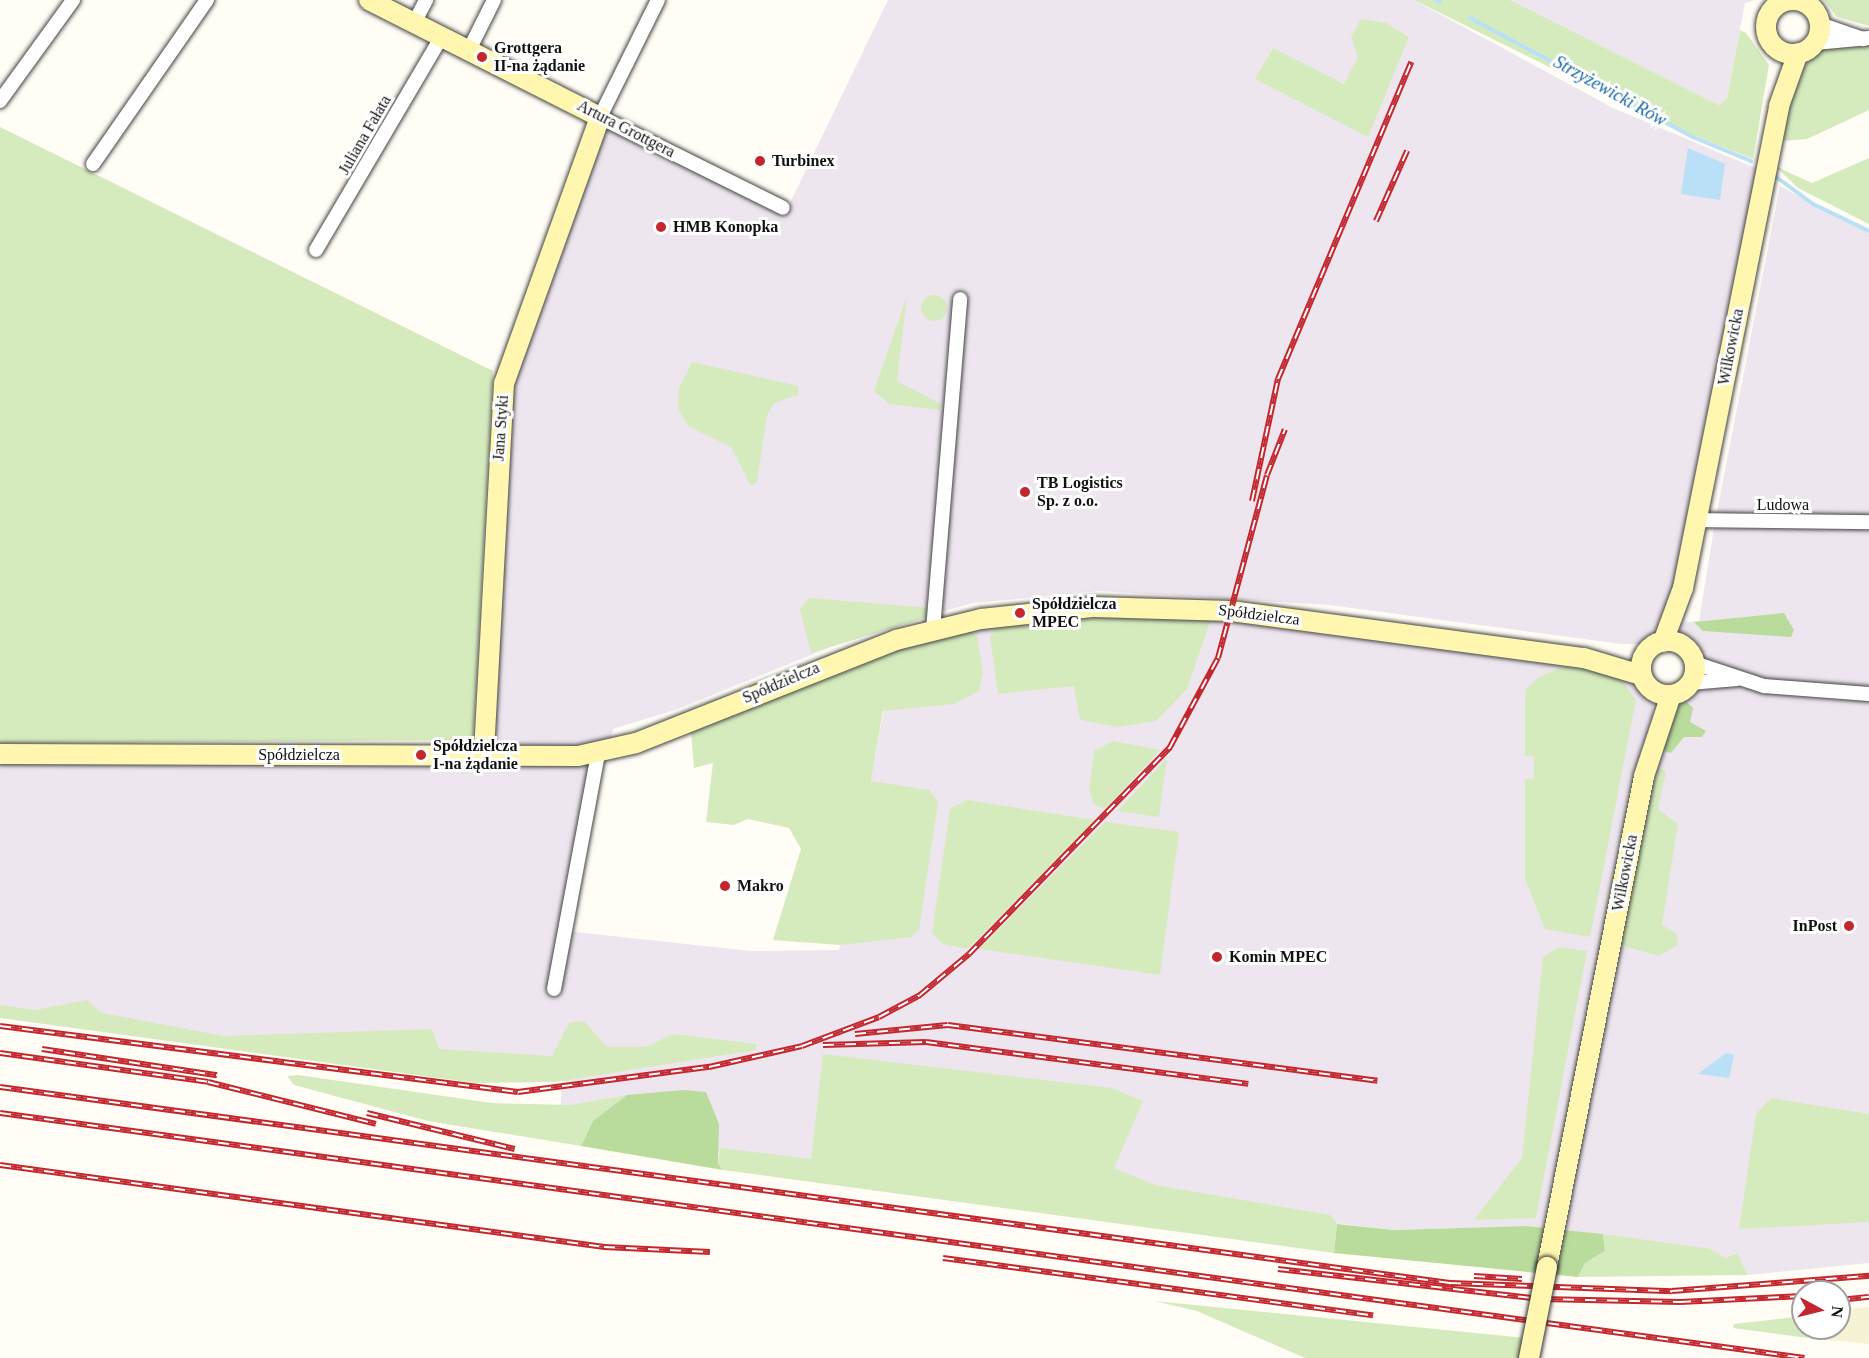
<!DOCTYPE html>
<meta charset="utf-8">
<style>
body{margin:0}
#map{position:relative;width:1869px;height:1358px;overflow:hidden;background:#fffdf5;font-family:Georgia,serif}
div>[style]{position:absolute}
.industrial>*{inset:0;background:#eee6ef}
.farmland>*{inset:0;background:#f6f3d4}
.green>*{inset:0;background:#d5ebbd}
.round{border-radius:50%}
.forest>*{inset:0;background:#b9dc9c}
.water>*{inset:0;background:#b9e0f7}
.stream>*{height:4px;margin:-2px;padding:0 2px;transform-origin:2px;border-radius:2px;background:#b9e0f7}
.roads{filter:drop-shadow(0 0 2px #444) drop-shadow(0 0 2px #444)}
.street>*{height:14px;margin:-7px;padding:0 7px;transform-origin:7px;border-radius:7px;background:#fff}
.secondary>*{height:20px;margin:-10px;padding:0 10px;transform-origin:10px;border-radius:10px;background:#fff6b0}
.secondary>.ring{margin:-10px;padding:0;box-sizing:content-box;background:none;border:20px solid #fff6b0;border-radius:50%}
.rail>*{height:6px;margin-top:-3px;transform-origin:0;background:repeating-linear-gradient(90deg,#fff 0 11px,#c4262e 0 22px);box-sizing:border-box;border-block:2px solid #c4262e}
.bridges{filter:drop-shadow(0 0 2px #333) drop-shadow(0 0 2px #333)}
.secondary-bridge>*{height:20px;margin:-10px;padding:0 10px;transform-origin:10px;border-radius:10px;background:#fff6b0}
.dots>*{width:16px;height:16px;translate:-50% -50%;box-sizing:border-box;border:3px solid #fff;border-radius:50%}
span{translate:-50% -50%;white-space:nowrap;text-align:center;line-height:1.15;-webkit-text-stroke:6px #fff;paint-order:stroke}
.poi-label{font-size:16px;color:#111;font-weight:700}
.left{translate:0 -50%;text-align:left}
.right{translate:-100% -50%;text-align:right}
.street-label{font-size:16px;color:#111}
.water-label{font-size:18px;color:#1768a6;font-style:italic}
.north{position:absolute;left:1791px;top:1280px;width:60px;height:60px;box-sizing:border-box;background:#fff;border:2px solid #a0a0a0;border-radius:50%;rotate:97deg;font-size:16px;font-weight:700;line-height:24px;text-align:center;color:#111}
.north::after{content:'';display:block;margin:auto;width:21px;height:27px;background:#c4262e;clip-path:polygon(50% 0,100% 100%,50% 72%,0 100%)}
</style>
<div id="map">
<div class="industrial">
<div style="clip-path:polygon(888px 0,1414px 0,1613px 108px,1758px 169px,1668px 632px,1650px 644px,1621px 644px,1329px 605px,1099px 591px,973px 603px,868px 632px,675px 710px,613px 729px,609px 752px,598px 754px,566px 931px,751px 951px,839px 950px,897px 640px,1094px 607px,1509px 647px,1645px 683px,1653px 692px,1652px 743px,1694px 673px,1678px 623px,1699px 621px,1714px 528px,1869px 529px,1869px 1263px,1748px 1275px,1736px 1253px,1725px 1258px,1602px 1234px,1526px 1226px,1394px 1230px,559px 1134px,562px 1079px,0 1016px,0 754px,484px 755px,502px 406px,600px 117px,787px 209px)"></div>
<div style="clip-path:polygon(1510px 0,1755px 0,1745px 3px,1727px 98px,1719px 105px)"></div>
<div style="clip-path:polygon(1780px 186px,1869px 233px,1869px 518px,1716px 517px)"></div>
</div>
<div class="farmland">
<div style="clip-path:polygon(1869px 1307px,1869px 1344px,1808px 1338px,1800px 1329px,1803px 1317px,1803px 1328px,1839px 1328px,1839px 1310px)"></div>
</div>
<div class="green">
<div style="clip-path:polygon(1414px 0,1510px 0,1719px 105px,1727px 98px,1740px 30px,1746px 33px,1769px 65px,1753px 159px,1660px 122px)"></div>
<div style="clip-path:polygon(1824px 0,1869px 0,1869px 26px,1837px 17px)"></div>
<div style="clip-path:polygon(1361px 19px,1386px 23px,1409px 37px,1368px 137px,1255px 79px,1273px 48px,1344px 84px,1358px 57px,1351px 37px)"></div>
<div style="clip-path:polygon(1869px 38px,1869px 110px,1807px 139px,1781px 141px,1789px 95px,1800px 71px,1827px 42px)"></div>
<div style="clip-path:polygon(0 127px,493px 371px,473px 740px,0 743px)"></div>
<div style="clip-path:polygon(1869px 158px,1869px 224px,1798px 188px,1775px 166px,1812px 183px)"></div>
<div class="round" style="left:921px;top:295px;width:26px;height:26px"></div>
<div style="clip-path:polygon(907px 296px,897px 381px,941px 404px,940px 410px,889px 404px,874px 391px)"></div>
<div style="clip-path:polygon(692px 362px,798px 386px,798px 395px,774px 403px,767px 416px,757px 482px,751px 486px,731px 447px,688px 426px,678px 408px,679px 388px)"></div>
<div style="clip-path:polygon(809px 598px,932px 608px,931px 616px,811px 653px,800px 609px)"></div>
<div style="clip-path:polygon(1214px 610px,1187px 689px,1156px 721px,1118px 727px,1080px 720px,1074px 686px,998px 694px,990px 636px,997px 625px)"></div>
<div style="clip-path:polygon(967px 629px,977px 636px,983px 673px,979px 691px,954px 704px,883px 711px,871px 781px,929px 790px,938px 802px,919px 930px,911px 937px,840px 945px,773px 940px,801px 849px,789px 828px,748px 819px,734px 825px,706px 822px,713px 763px,694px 768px,691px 732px,891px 649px)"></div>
<div style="clip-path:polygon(1574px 662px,1620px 678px,1636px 700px,1590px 937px,1545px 929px,1525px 879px,1525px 779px,1534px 778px,1534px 756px,1525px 756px,1525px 690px,1539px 677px)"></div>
<div style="clip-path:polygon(1113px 741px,1160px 750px,1105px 809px,1094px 805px,1089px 790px,1094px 751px)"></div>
<div style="clip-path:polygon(1167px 758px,1159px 817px,1117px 811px,1142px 785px)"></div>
<div style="clip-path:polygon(1662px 769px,1666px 772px,1658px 809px,1678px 824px,1662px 925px,1677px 934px,1678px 945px,1659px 956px,1620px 945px,1656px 771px)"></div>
<div style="clip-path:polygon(967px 800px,1095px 820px,968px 949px,943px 944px,932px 933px,950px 809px)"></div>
<div style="clip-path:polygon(1105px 822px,1179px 832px,1160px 975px,979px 949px)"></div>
<div style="clip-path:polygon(1559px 947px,1587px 951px,1536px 1218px,1474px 1220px,1522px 1158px,1543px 957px)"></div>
<div style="clip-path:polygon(87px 1000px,102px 1013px,224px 1036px,432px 1029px,439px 1049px,552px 1056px,569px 1023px,584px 1021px,607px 1047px,646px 1047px,673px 1034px,756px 1044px,756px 1050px,555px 1082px,475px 1083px,0 1018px,0 1005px,35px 1010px)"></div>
<div style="clip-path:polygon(823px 1054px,1112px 1088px,1143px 1101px,1114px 1168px,1155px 1185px,1330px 1215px,1337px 1224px,1334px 1253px,723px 1170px,718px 1164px,720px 1148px,811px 1159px)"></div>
<div style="clip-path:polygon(298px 1075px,492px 1103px,570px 1105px,627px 1095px,593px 1121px,581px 1146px,428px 1121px,294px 1085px,287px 1076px)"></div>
<div style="clip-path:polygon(1771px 1098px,1869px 1114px,1869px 1222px,1739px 1229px,1756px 1114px)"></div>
<div style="clip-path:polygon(1603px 1234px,1711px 1249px,1725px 1258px,1737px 1253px,1748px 1275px,1578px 1277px,1585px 1263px,1605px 1251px)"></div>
<div style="clip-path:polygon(1154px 1301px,1536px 1339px,1531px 1358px,1305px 1358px,1197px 1311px)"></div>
<div style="clip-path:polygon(1803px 1316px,1800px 1329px,1808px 1338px,1733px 1328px,1734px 1324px)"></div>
</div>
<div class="forest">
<div style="clip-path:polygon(1784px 613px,1794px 630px,1791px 637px,1703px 631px,1694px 622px)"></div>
<div style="clip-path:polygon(1678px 694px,1693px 708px,1690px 722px,1706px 731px,1702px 737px,1684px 737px,1671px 753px,1661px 750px)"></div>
<div style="clip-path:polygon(684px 1090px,706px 1092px,719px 1124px,718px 1164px,723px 1170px,581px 1146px,593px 1121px,627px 1095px)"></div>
<div style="clip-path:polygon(1337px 1224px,1394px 1230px,1526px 1226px,1603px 1234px,1605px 1251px,1585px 1263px,1578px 1277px,1457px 1265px,1334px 1253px)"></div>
</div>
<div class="water">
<div style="clip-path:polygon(1688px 148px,1725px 164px,1720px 200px,1681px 194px)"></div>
<div style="clip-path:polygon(1726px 1053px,1734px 1055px,1729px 1078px,1698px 1074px)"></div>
</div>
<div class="stream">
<div style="left:1436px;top:0;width:4px;rotate:27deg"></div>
<div style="left:1470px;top:18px;width:253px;rotate:28.1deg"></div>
<div style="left:1693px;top:137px;width:63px;rotate:22.5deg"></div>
<div style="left:1772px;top:174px;width:51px;rotate:36.2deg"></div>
<div style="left:1813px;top:204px;width:62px;rotate:25.7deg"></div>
</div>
<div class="roads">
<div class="street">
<div style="left:658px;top:0;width:131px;rotate:116.4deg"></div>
<div style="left:600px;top:117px;width:204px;rotate:26.4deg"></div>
<div style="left:414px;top:23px;width:26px;rotate:-62deg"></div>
<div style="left:1820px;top:24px;width:46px;rotate:19.2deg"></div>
<div style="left:1815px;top:43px;width:54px;rotate:-5.3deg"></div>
<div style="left:469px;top:50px;width:56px;rotate:-63.4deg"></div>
<div style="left:0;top:101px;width:125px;rotate:-54.1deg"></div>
<div style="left:93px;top:164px;width:200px;rotate:-55.2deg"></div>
<div style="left:316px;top:250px;width:248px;rotate:-59.5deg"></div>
<div style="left:1697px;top:520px;width:172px;rotate:0.7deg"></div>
<div style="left:933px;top:630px;width:332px;rotate:-85.3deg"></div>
<div style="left:1694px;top:663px;width:74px;rotate:18.2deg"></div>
<div style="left:1764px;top:686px;width:105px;rotate:4.4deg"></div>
<div style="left:1690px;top:683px;width:47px;rotate:-4.9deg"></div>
<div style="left:554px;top:989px;width:239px;rotate:-79.4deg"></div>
</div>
<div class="secondary">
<div style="left:369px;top:0;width:259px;rotate:26.9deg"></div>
<div style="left:600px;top:117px;width:283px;rotate:109.8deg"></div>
<div style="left:504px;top:383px;width:374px;rotate:93.1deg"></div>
<div class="ring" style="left:1766px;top:0;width:34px;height:34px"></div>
<div class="ring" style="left:1641px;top:641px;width:34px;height:34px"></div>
<div style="left:1663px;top:642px;width:58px;rotate:-69.7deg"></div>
<div style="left:1683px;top:588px;width:491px;rotate:-78.7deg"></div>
<div style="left:1779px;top:106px;width:56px;rotate:-70.3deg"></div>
<div style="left:0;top:754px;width:578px;rotate:0.2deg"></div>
<div style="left:578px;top:756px;width:59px;rotate:-12.6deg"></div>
<div style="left:636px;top:743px;width:280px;rotate:-21.6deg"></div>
<div style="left:896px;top:640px;width:88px;rotate:-13.9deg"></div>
<div style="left:981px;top:619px;width:114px;rotate:-6.1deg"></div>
<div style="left:1094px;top:607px;width:137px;rotate:1.7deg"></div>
<div style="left:1231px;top:611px;width:356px;rotate:7.6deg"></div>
<div style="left:1584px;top:658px;width:59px;rotate:16.6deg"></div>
<div style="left:1547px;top:1267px;width:500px;rotate:-78.82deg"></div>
<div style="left:1644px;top:776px;width:85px;rotate:-71.6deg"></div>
</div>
</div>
<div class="rail">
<div style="left:1376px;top:221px;width:77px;rotate:-66.1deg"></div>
<div style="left:1252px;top:501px;width:125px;rotate:-78deg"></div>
<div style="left:1278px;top:379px;width:344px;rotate:-67.2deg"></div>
<div style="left:0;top:1026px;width:522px;rotate:7.26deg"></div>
<div style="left:518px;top:1092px;width:193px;rotate:-7.5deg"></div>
<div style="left:709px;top:1067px;width:95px;rotate:-12.7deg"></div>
<div style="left:802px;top:1046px;width:82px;rotate:-20.6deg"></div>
<div style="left:879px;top:1017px;width:47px;rotate:-28.2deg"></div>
<div style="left:920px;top:995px;width:64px;rotate:-39.9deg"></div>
<div style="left:969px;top:954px;width:289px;rotate:-45.8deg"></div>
<div style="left:1170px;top:747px;width:101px;rotate:-61.7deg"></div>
<div style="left:1218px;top:658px;width:189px;rotate:-75deg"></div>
<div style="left:1267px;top:475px;width:49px;rotate:-68.6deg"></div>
<div style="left:855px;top:1034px;width:93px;rotate:-5.5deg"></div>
<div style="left:948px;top:1025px;width:433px;rotate:7.4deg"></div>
<div style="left:823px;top:1045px;width:103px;rotate:-1.7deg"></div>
<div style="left:926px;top:1042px;width:325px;rotate:7.4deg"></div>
<div style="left:42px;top:1049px;width:177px;rotate:8.5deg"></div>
<div style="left:0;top:1053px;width:210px;rotate:7.9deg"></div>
<div style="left:208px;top:1082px;width:173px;rotate:14deg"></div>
<div style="left:0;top:1087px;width:1463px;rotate:7.7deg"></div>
<div style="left:1450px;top:1283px;width:222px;rotate:2.1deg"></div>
<div style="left:1672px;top:1291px;width:198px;rotate:-4.4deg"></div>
<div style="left:0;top:1113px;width:1821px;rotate:7.73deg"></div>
<div style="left:367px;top:1113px;width:152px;rotate:13.7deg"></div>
<div style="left:0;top:1165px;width:610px;rotate:7.73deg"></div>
<div style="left:604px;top:1247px;width:106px;rotate:2.7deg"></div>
<div style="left:943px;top:1258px;width:434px;rotate:7.6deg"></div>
<div style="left:1278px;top:1269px;width:265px;rotate:6.5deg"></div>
<div style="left:1541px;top:1299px;width:139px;rotate:1.2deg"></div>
<div style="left:1680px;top:1302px;width:123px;rotate:-2.8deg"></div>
<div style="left:1474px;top:1276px;width:48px;rotate:3.6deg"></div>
<div style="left:1839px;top:1300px;width:30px;rotate:-6deg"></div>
</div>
<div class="bridges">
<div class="secondary-bridge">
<div style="left:1529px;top:1358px;width:93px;rotate:-78.8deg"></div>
</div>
</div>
<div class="dots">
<div style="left:482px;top:57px;background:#c4262e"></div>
<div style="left:760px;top:161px;background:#c4262e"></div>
<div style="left:661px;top:227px;background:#c4262e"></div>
<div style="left:1025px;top:492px;background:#c4262e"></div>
<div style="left:1020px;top:613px;background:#c4262e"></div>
<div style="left:421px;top:755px;background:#c4262e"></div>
<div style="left:725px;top:886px;background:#c4262e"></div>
<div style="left:1849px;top:926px;background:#c4262e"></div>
<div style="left:1217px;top:957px;background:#c4262e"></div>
</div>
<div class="poi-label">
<span class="left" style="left:494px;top:57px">Grottgera<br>II-na żądanie</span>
<span class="left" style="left:772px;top:161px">Turbinex</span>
<span class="left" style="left:673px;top:227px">HMB Konopka</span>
<span class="left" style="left:1037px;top:492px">TB Logistics<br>Sp. z o.o.</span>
<span class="left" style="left:1032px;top:613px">Spółdzielcza<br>MPEC</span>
<span class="left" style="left:433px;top:755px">Spółdzielcza<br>I-na żądanie</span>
<span class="left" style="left:737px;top:886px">Makro</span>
<span class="right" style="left:1837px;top:926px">InPost</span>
<span class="left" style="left:1229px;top:957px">Komin MPEC</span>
</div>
<div class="street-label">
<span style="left:626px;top:129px;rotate:27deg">Artura Grottgera</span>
<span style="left:365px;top:135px;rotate:-60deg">Juliana Fałata</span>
<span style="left:1731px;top:347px;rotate:-79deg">Wilkowicka</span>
<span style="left:501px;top:428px;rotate:-86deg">Jana Styki</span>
<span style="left:1783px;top:505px">Ludowa</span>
<span style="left:1259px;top:615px;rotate:7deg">Spółdzielcza</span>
<span style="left:781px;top:683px;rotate:-23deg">Spółdzielcza</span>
<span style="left:299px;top:755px">Spółdzielcza</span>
<span style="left:1625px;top:873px;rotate:-79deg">Wilkowicka</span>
</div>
<div class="water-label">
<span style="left:1610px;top:91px;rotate:29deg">Strzyżewicki Rów</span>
</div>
<div class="north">N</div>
</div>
